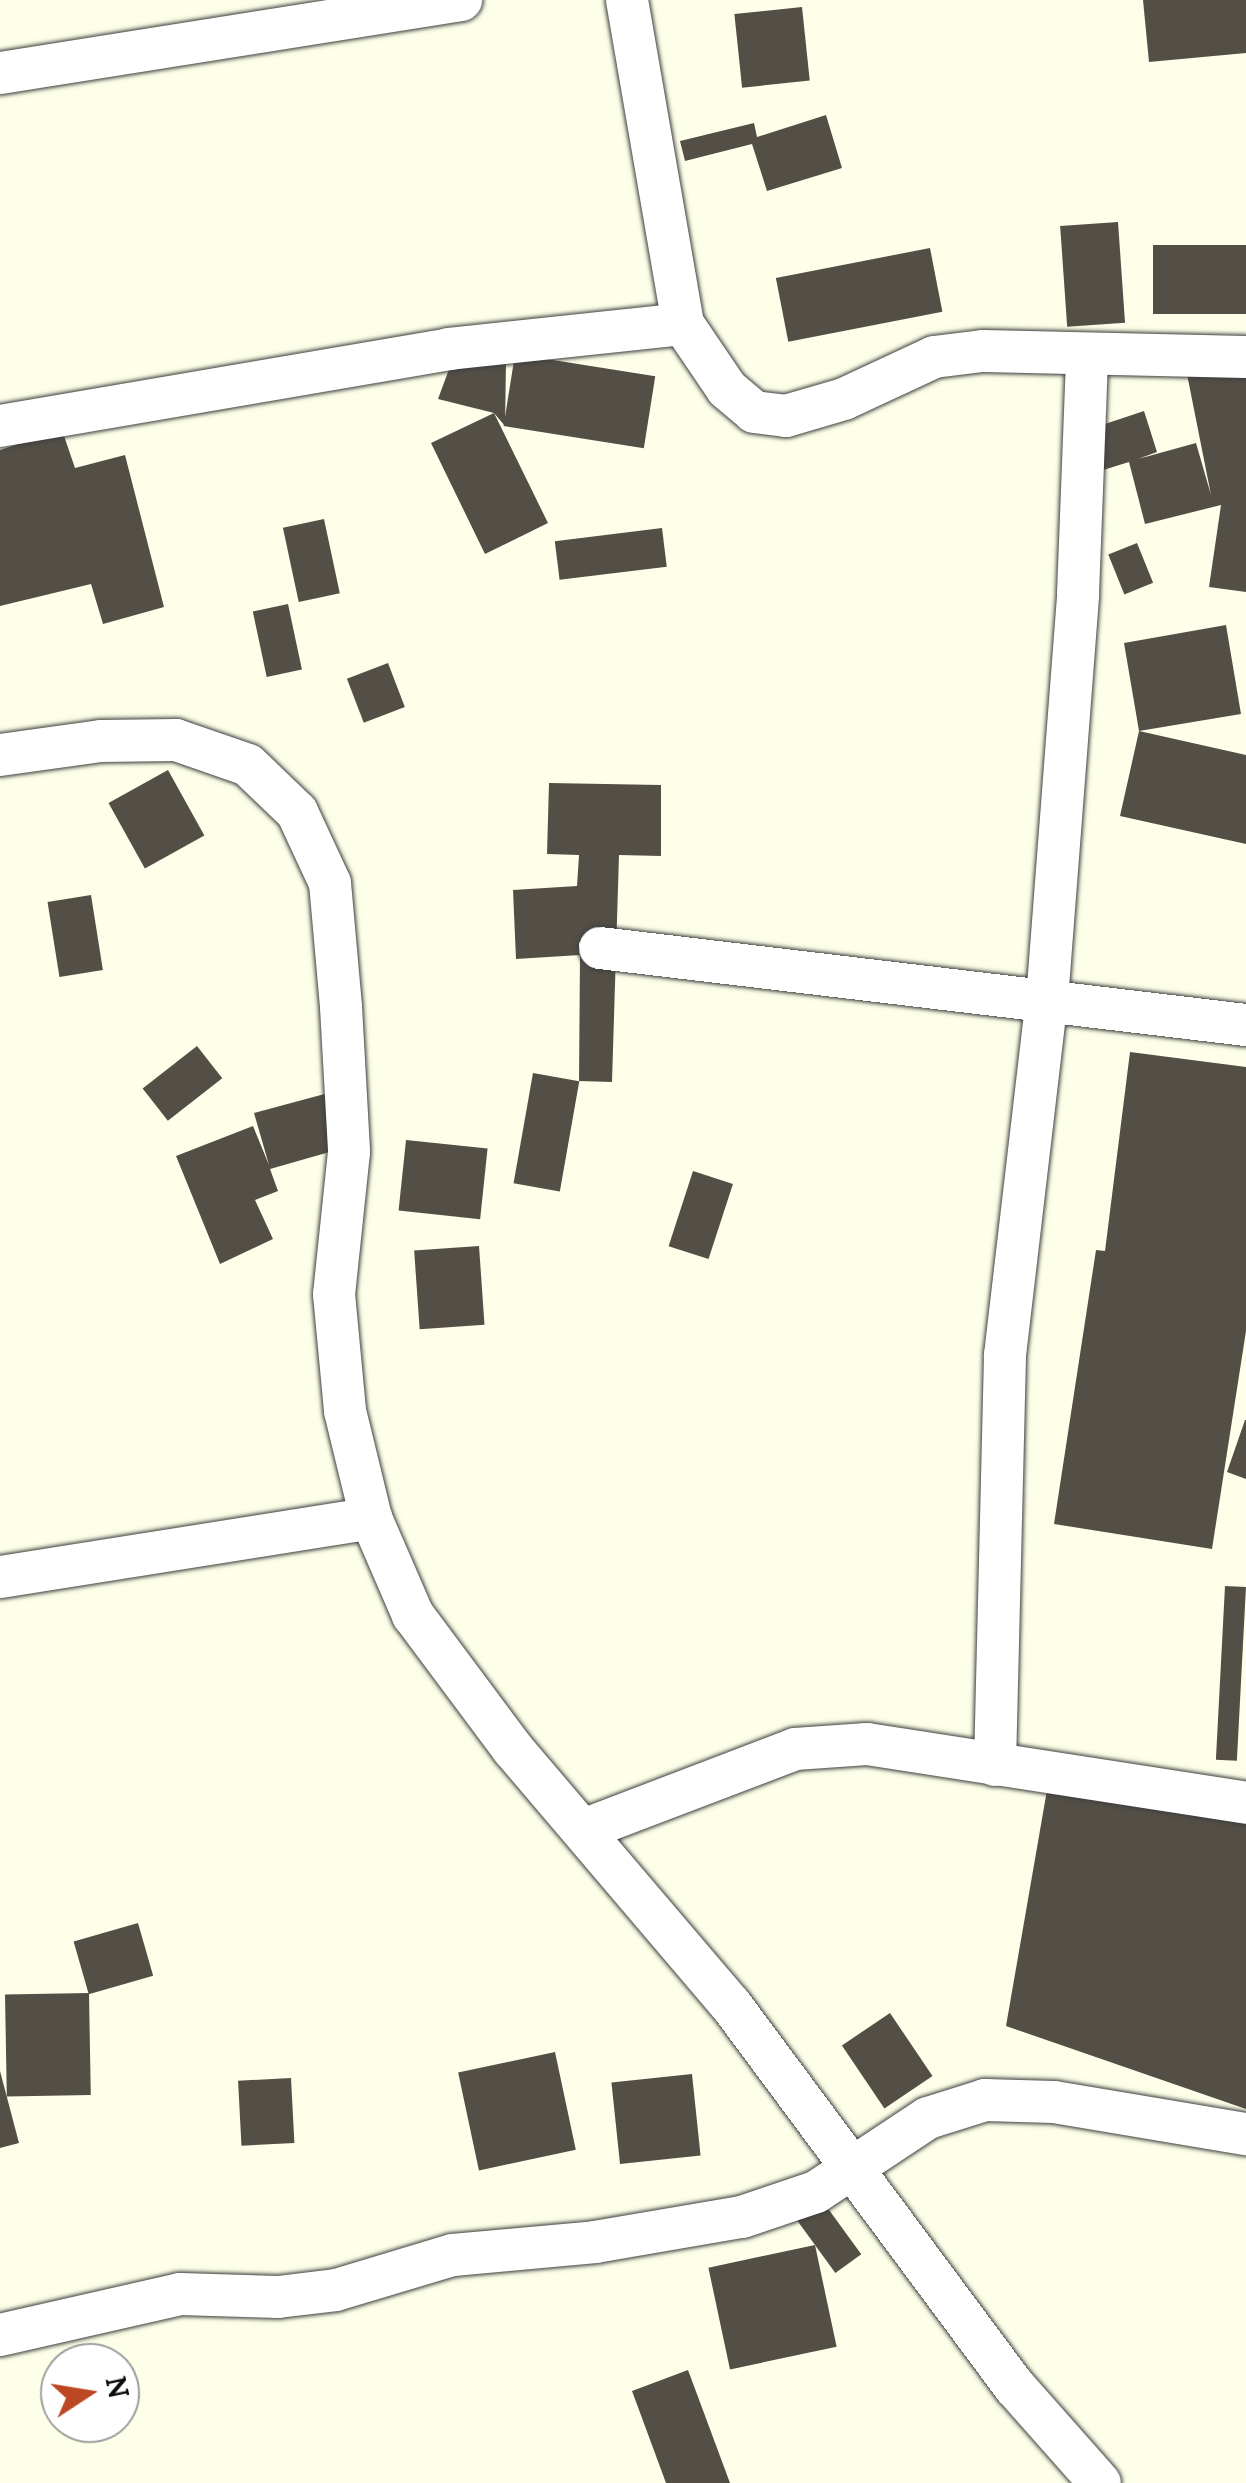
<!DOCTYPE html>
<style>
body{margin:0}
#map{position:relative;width:1246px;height:2483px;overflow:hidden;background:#fdffe8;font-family:Lora,serif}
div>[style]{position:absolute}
.building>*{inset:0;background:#534f47;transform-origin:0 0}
.roads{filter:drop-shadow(0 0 2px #3e3e3e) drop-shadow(0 0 2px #3e3e3e)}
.minor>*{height:42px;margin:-21px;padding:0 21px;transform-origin:21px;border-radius:21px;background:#fff}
span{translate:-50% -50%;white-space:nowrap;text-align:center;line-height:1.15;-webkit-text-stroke:10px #fff;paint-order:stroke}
.north{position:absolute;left:40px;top:2343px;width:100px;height:100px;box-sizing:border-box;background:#fff;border:2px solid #9d9d9d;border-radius:50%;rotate:78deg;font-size:28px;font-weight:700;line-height:40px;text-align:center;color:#0b0b0b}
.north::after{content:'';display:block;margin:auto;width:35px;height:45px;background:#bb4822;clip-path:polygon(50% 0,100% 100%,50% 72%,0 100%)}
</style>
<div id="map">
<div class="building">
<div style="clip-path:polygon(1143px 0,1246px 0,1246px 53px,1149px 62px)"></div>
<div style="left:802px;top:7px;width:74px;height:68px;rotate:84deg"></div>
<div style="clip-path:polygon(826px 115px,842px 168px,767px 191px,752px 144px,685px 161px,680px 141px,754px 123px,757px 137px)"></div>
<div style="left:1118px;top:222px;width:101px;height:58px;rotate:86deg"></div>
<div style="left:1246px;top:245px;width:69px;height:93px;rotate:90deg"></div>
<div style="left:930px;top:248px;width:65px;height:157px;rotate:79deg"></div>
<div style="left:515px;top:354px;width:142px;height:73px;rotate:9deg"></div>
<div style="clip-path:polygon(1183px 354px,1246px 371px,1246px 592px,1209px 587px,1221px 505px,1145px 524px,1129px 462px,1100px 471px,1087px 430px,1144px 411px,1157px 452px,1138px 459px,1196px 443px,1211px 495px)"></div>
<div style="clip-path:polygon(452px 361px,506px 362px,505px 426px,494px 413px,548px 523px,485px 554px,431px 443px,494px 413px,438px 399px)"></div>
<div style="clip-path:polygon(62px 430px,75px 468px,125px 455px,164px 607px,103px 624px,91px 584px,0 606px,0 450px)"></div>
<div style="left:324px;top:519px;width:76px;height:42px;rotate:78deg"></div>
<div style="left:662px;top:528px;width:39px;height:108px;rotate:83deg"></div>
<div style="left:1137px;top:543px;width:43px;height:31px;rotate:68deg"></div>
<div style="left:288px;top:604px;width:67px;height:36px;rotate:78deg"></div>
<div style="clip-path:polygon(1226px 625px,1241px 714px,1139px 731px,1246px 755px,1246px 844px,1120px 816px,1139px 731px,1124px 643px)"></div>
<div style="left:388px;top:663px;width:47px;height:44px;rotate:69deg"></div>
<div style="left:168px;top:770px;width:75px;height:68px;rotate:61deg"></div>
<div style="clip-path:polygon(549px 783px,661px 785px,661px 856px,619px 855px,612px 1082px,579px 1081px,580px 955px,516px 959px,513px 890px,577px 886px,579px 855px,547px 854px)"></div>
<div style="left:91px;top:895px;width:76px;height:44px;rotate:81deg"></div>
<div style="left:197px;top:1046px;width:41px;height:69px;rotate:52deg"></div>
<div style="clip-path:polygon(1130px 1052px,1246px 1067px,1246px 1331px,1212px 1549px,1054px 1524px,1096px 1250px,1105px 1251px)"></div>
<div style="left:533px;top:1073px;width:47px;height:112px;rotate:10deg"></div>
<div style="clip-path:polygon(332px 1092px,347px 1147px,270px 1169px,278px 1191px,255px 1200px,273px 1239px,220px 1264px,176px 1156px,253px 1126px,269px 1165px,254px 1113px)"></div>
<div style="left:406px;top:1140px;width:82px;height:71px;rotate:6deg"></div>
<div style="left:693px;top:1171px;width:42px;height:79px;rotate:18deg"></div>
<div style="left:479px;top:1246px;width:79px;height:65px;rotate:86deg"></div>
<div style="clip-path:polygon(1245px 1420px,1246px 1420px,1246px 1479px,1227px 1472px)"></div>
<div style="left:1225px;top:1586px;width:21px;height:174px;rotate:3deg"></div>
<div style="clip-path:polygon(1047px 1790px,1246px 1816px,1246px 2109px,1006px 2026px)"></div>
<div style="left:138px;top:1923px;width:55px;height:67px;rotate:74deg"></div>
<div style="left:89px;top:1993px;width:102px;height:84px;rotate:89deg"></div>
<div style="left:890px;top:2013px;width:76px;height:58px;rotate:56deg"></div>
<div style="left:555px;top:2052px;width:100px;height:99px;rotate:78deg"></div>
<div style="clip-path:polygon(0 2071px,19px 2143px,0 2148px)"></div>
<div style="left:692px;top:2074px;width:82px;height:81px;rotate:84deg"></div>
<div style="left:291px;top:2078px;width:65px;height:53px;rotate:87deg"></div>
<div style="left:816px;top:2192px;width:77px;height:32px;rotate:54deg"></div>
<div style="left:815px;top:2245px;width:104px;height:109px;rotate:78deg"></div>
<div style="clip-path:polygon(688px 2370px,730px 2483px,666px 2483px,632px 2391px)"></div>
</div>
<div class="roads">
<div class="minor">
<div style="left:627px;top:0;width:329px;rotate:80.2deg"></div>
<div style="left:683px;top:324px;width:78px;rotate:55.9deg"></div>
<div style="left:727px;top:389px;width:35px;rotate:40deg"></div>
<div style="left:754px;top:412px;width:32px;rotate:7deg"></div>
<div style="left:786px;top:416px;width:60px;rotate:-16.3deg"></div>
<div style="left:844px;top:399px;width:99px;rotate:-25deg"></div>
<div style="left:934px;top:357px;width:49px;rotate:-7deg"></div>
<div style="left:983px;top:351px;width:263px;rotate:1.3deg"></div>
<div style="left:0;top:73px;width:467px;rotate:-9deg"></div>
<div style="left:0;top:426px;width:456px;rotate:-9.7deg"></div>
<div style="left:449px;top:349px;width:235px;rotate:-6.1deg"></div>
<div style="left:0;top:755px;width:102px;rotate:-7.9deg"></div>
<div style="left:101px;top:741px;width:75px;rotate:-0.8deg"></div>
<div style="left:176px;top:740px;width:76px;rotate:19.1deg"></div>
<div style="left:248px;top:765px;width:68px;rotate:43.8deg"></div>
<div style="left:297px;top:812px;width:78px;rotate:65.1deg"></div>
<div style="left:330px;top:883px;width:124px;rotate:84.9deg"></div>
<div style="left:341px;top:1007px;width:145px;rotate:86.8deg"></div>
<div style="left:349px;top:1152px;width:143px;rotate:96deg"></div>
<div style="left:334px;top:1294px;width:118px;rotate:84.6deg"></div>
<div style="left:345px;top:1411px;width:110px;rotate:76.3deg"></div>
<div style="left:371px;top:1518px;width:106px;rotate:66.6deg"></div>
<div style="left:413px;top:1615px;width:166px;rotate:53.3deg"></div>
<div style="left:512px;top:1748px;width:338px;rotate:49.6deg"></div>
<div style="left:731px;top:2005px;width:476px;rotate:53.4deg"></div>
<div style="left:1015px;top:2387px;width:128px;rotate:48.5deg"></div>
<div style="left:600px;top:948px;width:651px;rotate:6.8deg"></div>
<div style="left:0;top:1577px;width:376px;rotate:-9deg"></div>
<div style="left:995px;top:1765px;width:410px;rotate:-88.6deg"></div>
<div style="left:1005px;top:1355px;width:357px;rotate:-83.3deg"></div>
<div style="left:1047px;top:1000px;width:407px;rotate:-85.6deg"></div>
<div style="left:1078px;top:594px;width:237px;rotate:-87.8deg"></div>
<div style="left:583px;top:1830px;width:227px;rotate:-20.9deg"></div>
<div style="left:795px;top:1749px;width:72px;rotate:-4deg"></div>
<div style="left:867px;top:1744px;width:384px;rotate:8.8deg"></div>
<div style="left:0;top:2335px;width:185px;rotate:-12.8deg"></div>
<div style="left:180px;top:2294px;width:98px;rotate:1.8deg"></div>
<div style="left:278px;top:2297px;width:58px;rotate:-6.9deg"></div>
<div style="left:336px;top:2290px;width:122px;rotate:-16.7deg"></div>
<div style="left:453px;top:2255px;width:143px;rotate:-5.2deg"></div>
<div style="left:595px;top:2242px;width:149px;rotate:-9.7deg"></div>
<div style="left:742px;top:2217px;width:78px;rotate:-18.7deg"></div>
<div style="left:816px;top:2192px;width:134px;rotate:-33.5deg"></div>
<div style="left:928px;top:2118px;width:60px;rotate:-17.5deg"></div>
<div style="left:985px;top:2100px;width:69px;rotate:1.7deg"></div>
<div style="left:1054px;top:2102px;width:195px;rotate:9.5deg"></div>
</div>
</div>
<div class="north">N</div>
</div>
